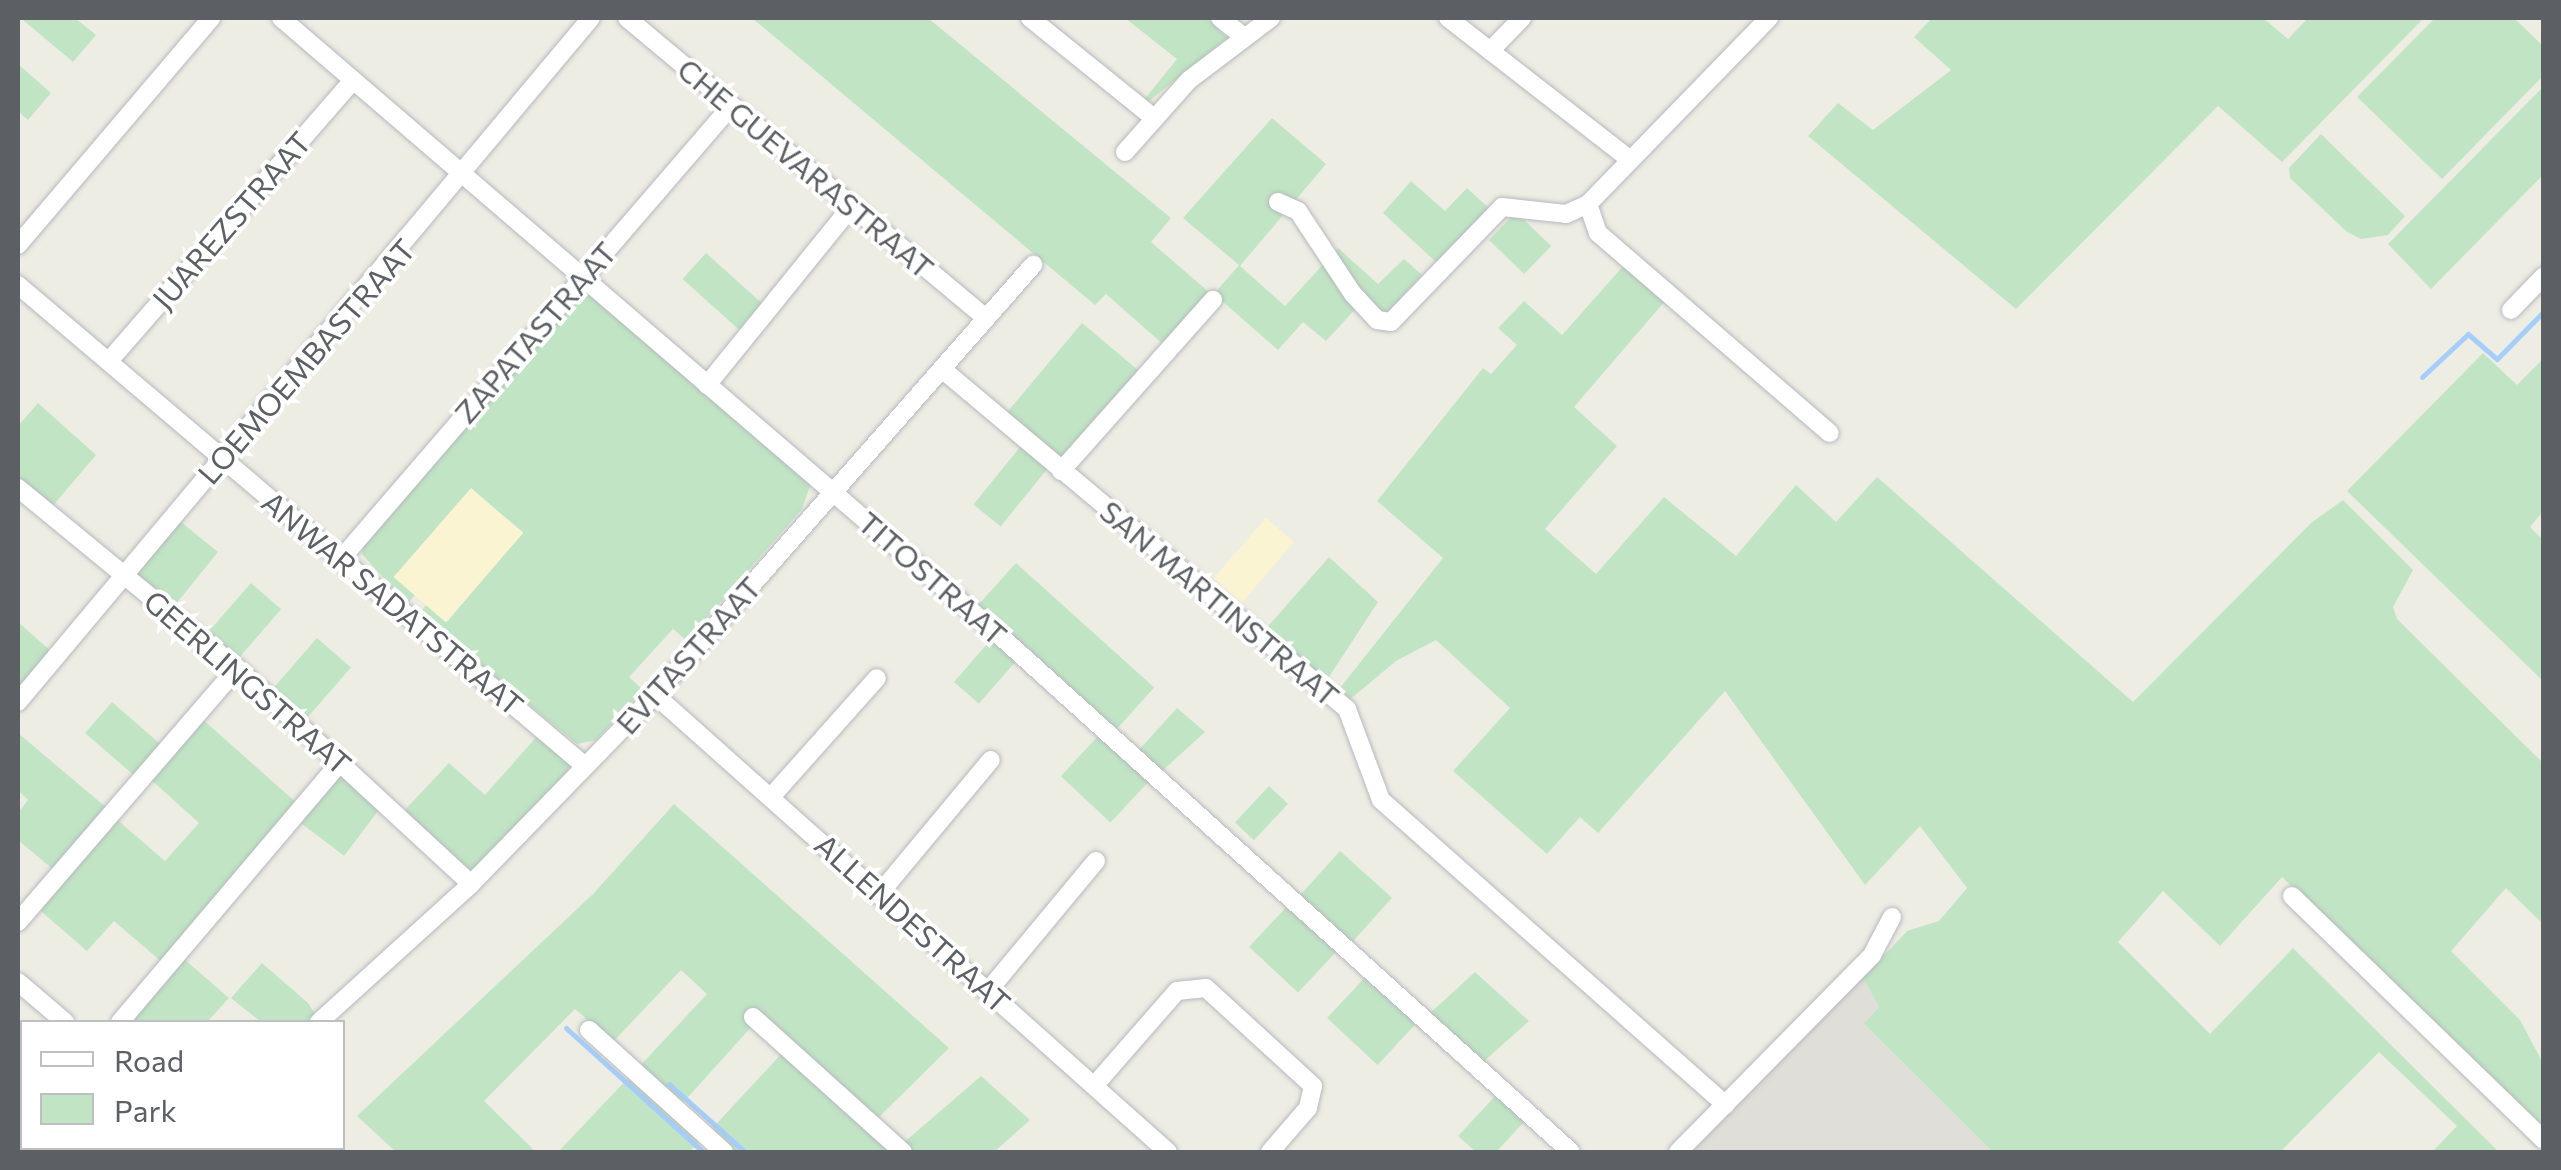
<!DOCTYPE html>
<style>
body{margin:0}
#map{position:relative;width:2561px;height:1170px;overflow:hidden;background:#eeede4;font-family:Commissioner,sans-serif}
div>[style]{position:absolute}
.industrial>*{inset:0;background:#e0ded8}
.green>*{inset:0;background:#c1e5c4;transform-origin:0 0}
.sand>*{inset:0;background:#faf4d3;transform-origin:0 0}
.stream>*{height:5px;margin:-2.5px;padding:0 2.5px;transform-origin:2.5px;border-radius:2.5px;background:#a5cefd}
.roads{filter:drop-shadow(0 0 2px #b6b9be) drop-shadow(0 0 2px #b6b9be)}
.minor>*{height:18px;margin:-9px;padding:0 9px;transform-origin:9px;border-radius:9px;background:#fff}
span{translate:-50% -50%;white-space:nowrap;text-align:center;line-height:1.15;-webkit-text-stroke:8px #fff;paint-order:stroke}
.street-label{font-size:30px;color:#5c5f64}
.frame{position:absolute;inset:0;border:20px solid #5c5f64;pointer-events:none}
.legend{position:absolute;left:20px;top:1020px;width:325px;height:130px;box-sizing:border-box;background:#fff;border:2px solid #bebfc1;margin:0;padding:12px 18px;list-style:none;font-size:30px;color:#5c5f64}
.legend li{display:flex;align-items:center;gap:20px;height:50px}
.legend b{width:50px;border:2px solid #bebfc1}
</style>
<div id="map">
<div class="industrial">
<div style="clip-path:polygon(1863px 978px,1879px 1007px,1865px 1025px,1993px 1152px,1692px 1152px)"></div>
</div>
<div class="green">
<div style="clip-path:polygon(75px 18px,96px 35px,73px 62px,23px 20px)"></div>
<div style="clip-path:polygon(752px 18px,928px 18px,1171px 218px,1151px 242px,1210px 293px,1164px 345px,1106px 294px,1095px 305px)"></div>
<div style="clip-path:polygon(1125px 18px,1207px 18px,1227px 38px,1148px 102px,1143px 101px,1177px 59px)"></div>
<div style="clip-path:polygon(1932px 18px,2263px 18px,2288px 39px,2308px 18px,2424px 18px,2282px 162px,2218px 106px,2016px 309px,1808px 136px,1838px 103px,1873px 130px,1951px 70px,1914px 37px)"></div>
<div style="clip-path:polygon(2435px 18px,2514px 18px,2544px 47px,2543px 76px,2442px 179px,2357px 97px)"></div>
<div style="clip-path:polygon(18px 64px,51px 93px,28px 120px,18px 111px)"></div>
<div style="clip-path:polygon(2543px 87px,2543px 175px,2431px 289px,2388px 244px)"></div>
<div style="clip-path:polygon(1272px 118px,1326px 164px,1240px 266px,1285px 306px,1338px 248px,1378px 284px,1404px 259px,1422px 275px,1381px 320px,1361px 303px,1326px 341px,1303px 322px,1278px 350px,1214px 294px,1239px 265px,1183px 218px)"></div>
<div style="clip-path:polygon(2321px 134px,2405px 216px,2388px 235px,2361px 239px,2347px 232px,2290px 178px,2289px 168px)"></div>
<div style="clip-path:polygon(1411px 181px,1445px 211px,1467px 188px,1491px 210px,1438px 264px,1383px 213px)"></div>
<div style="left:1516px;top:212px;width:49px;height:39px;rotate:44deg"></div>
<div style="left:706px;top:253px;width:76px;height:35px;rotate:42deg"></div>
<div style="clip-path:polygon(1625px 264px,1666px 300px,1574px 407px,1617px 446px,1545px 529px,1596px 574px,1664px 497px,1736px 556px,1796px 485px,1836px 522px,1877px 477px,2133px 702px,2311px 523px,2343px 500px,2413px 570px,2393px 607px,2397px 619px,2543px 763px,2543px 924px,2506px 888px,2451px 951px,2520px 1020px,2543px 1063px,2543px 1132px,2282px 877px,2220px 946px,2163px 891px,2118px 942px,2210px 1034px,2293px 948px,2499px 1152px,2432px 1152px,2457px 1126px,2379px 1052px,2280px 1152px,1993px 1152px,1864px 1024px,1879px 1007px,1863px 978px,1907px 931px,1939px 921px,1967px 888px,1920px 826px,1865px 885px,1725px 691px,1598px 833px,1580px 817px,1547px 854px,1453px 771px,1510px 708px,1436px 640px,1396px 661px,1347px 702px,1336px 693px,1443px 558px,1377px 501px,1483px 368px,1491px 374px,1517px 345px,1498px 328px,1524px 301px,1562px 335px)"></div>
<div style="clip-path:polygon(588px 292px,811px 483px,802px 509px,702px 623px,686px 640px,673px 629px,629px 677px,643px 690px,596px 740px,577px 744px,419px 614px,426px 605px,447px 622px,523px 532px,471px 489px,395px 577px,415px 595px,407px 604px,362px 554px,363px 545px,573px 300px)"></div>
<div style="left:1082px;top:323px;width:75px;height:124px;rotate:40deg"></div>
<div style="clip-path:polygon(2483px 353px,2517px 385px,2543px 359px,2543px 511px,2530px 527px,2543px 540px,2543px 681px,2347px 491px)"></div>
<div style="clip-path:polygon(38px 403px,96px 455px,50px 509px,18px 481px,18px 426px)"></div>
<div style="left:1020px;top:447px;width:35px;height:74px;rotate:39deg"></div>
<div style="left:176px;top:518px;width:54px;height:71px;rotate:39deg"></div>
<div style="clip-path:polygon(1329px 557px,1378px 602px,1325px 683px,1263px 632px)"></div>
<div style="left:1016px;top:563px;width:186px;height:59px;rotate:42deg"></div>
<div style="left:251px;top:583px;width:40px;height:70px;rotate:41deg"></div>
<div style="clip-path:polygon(18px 622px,53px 653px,18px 696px)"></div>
<div style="left:994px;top:636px;width:33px;height:61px;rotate:41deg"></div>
<div style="left:317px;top:638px;width:45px;height:72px;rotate:41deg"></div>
<div style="left:112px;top:702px;width:66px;height:41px;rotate:41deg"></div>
<div style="clip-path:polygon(1177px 708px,1205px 732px,1160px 773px,1137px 752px)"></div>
<div style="clip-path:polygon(200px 717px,300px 806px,163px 963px,114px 921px,87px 951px,36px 907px,114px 817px,165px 861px,199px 823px,148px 777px)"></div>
<div style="clip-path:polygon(18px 733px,108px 809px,55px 871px,18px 840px,18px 813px,28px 800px,18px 790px)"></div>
<div style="left:1101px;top:733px;width:68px;height:59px;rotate:43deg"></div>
<div style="clip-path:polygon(539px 734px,570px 762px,567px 775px,475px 869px,465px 869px,402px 813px,449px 763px,485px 795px)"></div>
<div style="left:339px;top:773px;width:54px;height:63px;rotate:37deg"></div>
<div style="left:1269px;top:786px;width:26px;height:50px;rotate:43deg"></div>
<div style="clip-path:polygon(674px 804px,949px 1048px,876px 1120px,754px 1024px,680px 1106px,639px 1067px,707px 994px,681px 970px,613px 1042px,575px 1009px,484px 1101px,536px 1152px,396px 1152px,357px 1116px,594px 893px)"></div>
<div style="left:1340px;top:851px;width:70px;height:63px;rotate:42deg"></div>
<div style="left:1290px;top:903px;width:67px;height:60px;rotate:43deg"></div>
<div style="clip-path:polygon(183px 958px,229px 998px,207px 1022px,126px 1022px)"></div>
<div style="clip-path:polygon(262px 963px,308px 1003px,315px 1014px,307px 1022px,261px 1022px,231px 998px)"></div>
<div style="clip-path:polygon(1475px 972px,1529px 1021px,1482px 1063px,1428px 1015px)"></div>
<div style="left:1368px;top:974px;width:69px;height:60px;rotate:43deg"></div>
<div style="clip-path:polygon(784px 1051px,897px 1152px,728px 1152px,707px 1134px)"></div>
<div style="clip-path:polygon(631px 1075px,701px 1140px,689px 1152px,558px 1152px)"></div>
<div style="clip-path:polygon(981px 1076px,1030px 1120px,994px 1152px,910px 1152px,901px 1145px)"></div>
<div style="clip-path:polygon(1499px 1092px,1527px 1119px,1496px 1152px,1476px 1152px,1458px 1136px)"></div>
<div style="clip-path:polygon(70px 1148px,174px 1148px,169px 1152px)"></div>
<div style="clip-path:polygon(228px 1148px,313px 1148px,308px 1152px)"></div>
</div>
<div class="sand">
<div style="left:471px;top:488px;width:69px;height:118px;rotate:41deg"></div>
<div style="left:1266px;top:518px;width:37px;height:80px;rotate:41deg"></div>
</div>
<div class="stream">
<div style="left:2422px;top:377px;width:63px;rotate:-43.1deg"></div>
<div style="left:2468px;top:334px;width:38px;rotate:41deg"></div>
<div style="left:2497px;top:359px;width:67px;rotate:-45.6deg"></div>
<div style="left:566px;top:1028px;width:185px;rotate:42.1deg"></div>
<div style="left:669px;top:1084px;width:102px;rotate:41.8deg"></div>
</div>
<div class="roads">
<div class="minor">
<div style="left:281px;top:18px;width:945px;rotate:40.67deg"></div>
<div style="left:998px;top:634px;width:772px;rotate:42.11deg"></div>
<div style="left:627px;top:18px;width:468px;rotate:39.9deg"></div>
<div style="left:1030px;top:18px;width:159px;rotate:38.9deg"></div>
<div style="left:1220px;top:18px;width:31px;rotate:38deg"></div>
<div style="left:1448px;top:18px;width:229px;rotate:37.9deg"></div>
<div style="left:1490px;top:51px;width:46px;rotate:-45.9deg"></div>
<div style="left:1125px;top:152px;width:96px;rotate:-48.4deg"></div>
<div style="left:1189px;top:80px;width:103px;rotate:-37.1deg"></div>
<div style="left:1278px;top:202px;width:22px;rotate:24deg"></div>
<div style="left:1298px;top:211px;width:100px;rotate:56.5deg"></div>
<div style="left:1353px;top:294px;width:35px;rotate:47deg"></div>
<div style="left:1377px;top:320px;width:14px;rotate:8deg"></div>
<div style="left:1391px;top:322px;width:160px;rotate:-46deg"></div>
<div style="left:1502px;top:207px;width:64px;rotate:6.2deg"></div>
<div style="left:1566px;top:214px;width:24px;rotate:-24deg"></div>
<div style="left:1588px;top:204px;width:260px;rotate:-45.8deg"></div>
<div style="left:1588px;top:204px;width:31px;rotate:71deg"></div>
<div style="left:1598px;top:233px;width:306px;rotate:40.8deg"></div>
<div style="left:18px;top:245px;width:298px;rotate:-49.6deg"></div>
<div style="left:18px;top:285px;width:744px;rotate:40.31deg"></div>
<div style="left:2511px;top:310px;width:47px;rotate:-45.9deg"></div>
<div style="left:109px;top:361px;width:372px;rotate:-49deg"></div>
<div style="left:942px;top:369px;width:529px;rotate:40.01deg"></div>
<div style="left:1347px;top:709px;width:97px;rotate:69.5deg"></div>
<div style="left:1381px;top:800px;width:460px;rotate:41.5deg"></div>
<div style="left:707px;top:385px;width:229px;rotate:-51deg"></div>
<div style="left:1061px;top:471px;width:229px;rotate:-48.4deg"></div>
<div style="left:18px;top:488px;width:283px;rotate:39.4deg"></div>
<div style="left:237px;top:668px;width:318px;rotate:42.7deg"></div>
<div style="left:341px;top:559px;width:598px;rotate:-49.27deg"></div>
<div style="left:655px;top:695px;width:687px;rotate:41.7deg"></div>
<div style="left:18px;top:702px;width:892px;rotate:-50.05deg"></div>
<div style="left:771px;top:797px;width:159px;rotate:-48.3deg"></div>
<div style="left:880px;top:893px;width:173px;rotate:-50.2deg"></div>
<div style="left:2292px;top:896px;width:351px;rotate:44.1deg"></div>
<div style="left:18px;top:922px;width:335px;rotate:-49.2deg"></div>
<div style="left:18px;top:982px;width:62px;rotate:40.4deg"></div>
<div style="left:988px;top:991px;width:169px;rotate:-50.3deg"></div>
<div style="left:753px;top:1017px;width:202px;rotate:42deg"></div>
<div style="left:120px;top:1022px;width:342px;rotate:-49.7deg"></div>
<div style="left:319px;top:1022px;width:205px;rotate:-42.2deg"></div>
<div style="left:471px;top:884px;width:264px;rotate:-45.8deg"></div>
<div style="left:655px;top:695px;width:573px;rotate:-48.68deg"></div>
<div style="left:589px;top:1030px;width:182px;rotate:42.1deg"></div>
<div style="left:1094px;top:1086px;width:126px;rotate:-48.9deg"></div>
<div style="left:1177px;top:991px;width:29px;rotate:-6deg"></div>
<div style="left:1206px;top:988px;width:145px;rotate:42.5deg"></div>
<div style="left:1313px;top:1086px;width:23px;rotate:103deg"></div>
<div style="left:1308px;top:1108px;width:58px;rotate:130.8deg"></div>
<div style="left:217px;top:1148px;width:7px;rotate:34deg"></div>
<div style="left:180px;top:1152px;width:6px;rotate:-39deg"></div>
<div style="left:1678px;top:1152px;width:276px;rotate:-45.4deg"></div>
<div style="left:1872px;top:955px;width:43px;rotate:-62.2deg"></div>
</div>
</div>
<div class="street-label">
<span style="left:806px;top:168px;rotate:40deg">CHE GUEVARASTRAAT</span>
<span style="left:231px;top:220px;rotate:-49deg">JUAREZSTRAAT</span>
<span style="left:535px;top:332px;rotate:-49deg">ZAPATASTRAAT</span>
<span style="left:306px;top:361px;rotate:-49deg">LOEMOEMBASTRAAT</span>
<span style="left:933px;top:578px;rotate:41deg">TITOSTRAAT</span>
<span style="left:393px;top:603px;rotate:40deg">ANWAR SADATSTRAAT</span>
<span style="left:1220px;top:603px;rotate:40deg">SAN MARTINSTRAAT</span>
<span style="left:688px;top:655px;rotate:-48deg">EVITASTRAAT</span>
<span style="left:248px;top:682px;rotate:41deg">GEERLINGSTRAAT</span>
<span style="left:913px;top:923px;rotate:42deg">ALLENDESTRAAT</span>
</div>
<div class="frame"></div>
<ul class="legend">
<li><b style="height:12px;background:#fff"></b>Road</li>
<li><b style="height:28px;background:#c1e5c4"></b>Park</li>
</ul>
</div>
